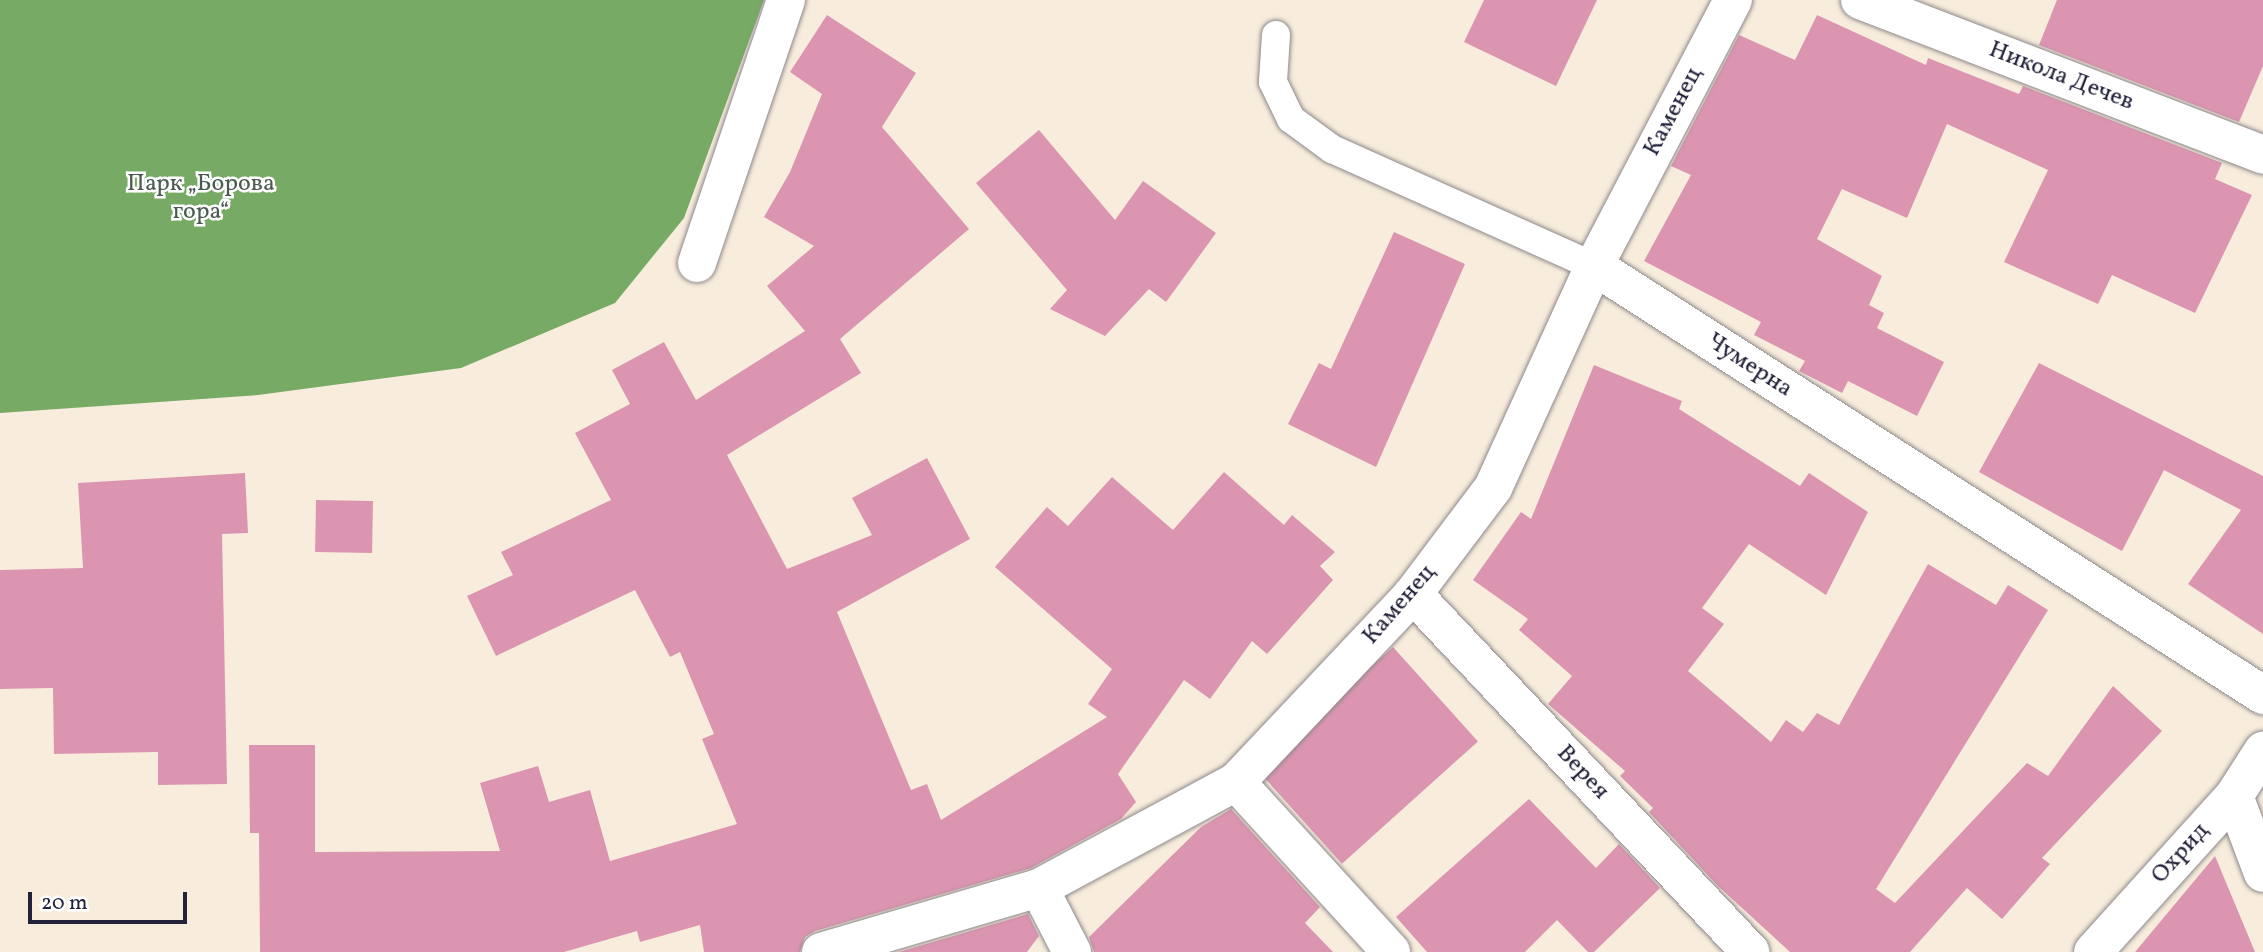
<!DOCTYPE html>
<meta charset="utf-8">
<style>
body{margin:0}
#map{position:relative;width:2263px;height:952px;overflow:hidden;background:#f8eddc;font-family:Vollkorn,serif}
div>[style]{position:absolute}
.forest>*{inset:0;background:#77aa65}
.building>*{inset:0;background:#dc95b1;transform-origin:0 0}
.roads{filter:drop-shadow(0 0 2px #8d888c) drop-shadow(0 0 2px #8d888c)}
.service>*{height:28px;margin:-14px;padding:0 14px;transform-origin:14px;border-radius:14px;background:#fff}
.minor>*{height:38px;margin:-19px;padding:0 19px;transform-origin:19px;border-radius:19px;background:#fff}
span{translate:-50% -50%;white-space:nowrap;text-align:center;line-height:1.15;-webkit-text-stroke:5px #fff;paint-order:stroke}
.street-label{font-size:24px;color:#22223b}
.park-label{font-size:24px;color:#4a5b4f}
.scale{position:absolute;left:28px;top:892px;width:159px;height:32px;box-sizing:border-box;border:4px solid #22223b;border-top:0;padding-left:9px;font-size:21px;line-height:24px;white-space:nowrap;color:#22223b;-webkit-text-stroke:5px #fff;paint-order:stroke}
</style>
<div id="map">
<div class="forest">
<div style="clip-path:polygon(0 0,764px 0,684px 218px,615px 303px,461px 368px,258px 395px,0 413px)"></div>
</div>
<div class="building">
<div style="clip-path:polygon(1484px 0,1597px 0,1556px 86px,1464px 42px)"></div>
<div style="clip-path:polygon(2057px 0,2263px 0,2263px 66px,2239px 122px,2039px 45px)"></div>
<div style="clip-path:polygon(827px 15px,916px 73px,882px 127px,969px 229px,840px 339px,861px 373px,727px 455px,787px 569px,872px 535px,852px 498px,927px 458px,970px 539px,837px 612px,911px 790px,927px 784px,941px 820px,1107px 717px,1088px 704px,1112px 669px,995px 567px,1047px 507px,1068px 526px,1112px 477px,1173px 530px,1224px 472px,1284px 525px,1292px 515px,1335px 552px,1320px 566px,1333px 580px,1267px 654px,1252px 641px,1210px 699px,1184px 680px,1118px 774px,1136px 802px,1121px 819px,1031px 868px,815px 931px,805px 937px,800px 952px,704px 952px,700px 925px,640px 942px,637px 931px,564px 952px,260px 952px,259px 833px,250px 833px,249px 745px,315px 745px,315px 852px,500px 851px,480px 783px,538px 766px,549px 802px,590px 790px,610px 861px,737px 824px,702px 739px,714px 734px,680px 652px,670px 657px,635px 590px,496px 656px,467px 596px,513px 575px,501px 552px,611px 500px,575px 433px,630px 404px,612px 370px,664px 342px,696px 400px,805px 331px,767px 286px,814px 246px,764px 217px,790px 172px,822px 94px,790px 72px)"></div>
<div style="clip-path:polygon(1817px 15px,1926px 65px,1928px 58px,2019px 94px,2023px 86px,2222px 163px,2215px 179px,2252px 195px,2195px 313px,2112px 275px,2098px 304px,2004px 262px,2048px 170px,1947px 124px,1907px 218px,1842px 189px,1817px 239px,1882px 276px,1869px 305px,1884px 313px,1877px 328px,1944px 362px,1917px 416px,1848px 381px,1842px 393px,1799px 371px,1805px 361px,1754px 335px,1761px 322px,1644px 261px,1691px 175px,1671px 166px,1739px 35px,1795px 60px)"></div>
<div style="clip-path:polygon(1039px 130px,1115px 220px,1143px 181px,1216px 233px,1166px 302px,1149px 289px,1105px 336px,1050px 309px,1067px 290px,976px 183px)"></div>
<div style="clip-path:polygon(1394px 232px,1465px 264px,1376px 467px,1288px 424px,1319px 363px,1331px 369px)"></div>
<div style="clip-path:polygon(2039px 363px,2263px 476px,2263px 634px,2188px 584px,2241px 510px,2164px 470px,2122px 551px,1979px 472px)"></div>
<div style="clip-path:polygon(1594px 365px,1682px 401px,1679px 409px,1800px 486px,1809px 473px,1868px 512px,1826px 595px,1749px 544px,1702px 608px,1724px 624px,1688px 671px,1771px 742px,1786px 720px,1803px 732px,1817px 713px,1839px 725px,1928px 564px,1996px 605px,2008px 585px,2048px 610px,1876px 889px,1895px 903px,2027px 763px,2048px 776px,2113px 686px,2162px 731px,2042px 858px,2050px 864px,2002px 919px,1967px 888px,1910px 952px,1790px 952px,1718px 886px,1649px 812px,1653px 808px,1620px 776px,1625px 771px,1548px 704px,1572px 676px,1519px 630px,1528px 619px,1473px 580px,1521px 512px,1531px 519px)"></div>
<div style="clip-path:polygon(245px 473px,248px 533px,222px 534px,227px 784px,158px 785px,158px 752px,54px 754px,53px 688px,0 689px,0 570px,83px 568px,78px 483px)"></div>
<div style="left:316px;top:500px;width:57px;height:52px;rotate:1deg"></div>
<div style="left:1393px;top:647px;width:127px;height:183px;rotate:48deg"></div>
<div style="clip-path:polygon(1529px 799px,1596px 868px,1619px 844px,1660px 888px,1594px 952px,1588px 952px,1557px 920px,1525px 952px,1427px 952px,1396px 917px)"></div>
<div style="clip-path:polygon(1231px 809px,1320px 907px,1305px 923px,1333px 952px,1094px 952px,1089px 937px,1201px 827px)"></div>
<div style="clip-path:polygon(2215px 856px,2255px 952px,2135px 952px)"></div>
<div style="clip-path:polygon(1028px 914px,1039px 936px,1027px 952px,899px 952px)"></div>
</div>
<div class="roads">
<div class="service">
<div style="left:1276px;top:35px;width:47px;rotate:93.7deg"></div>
<div style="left:1273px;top:82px;width:41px;rotate:64.1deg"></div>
<div style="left:1291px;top:119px;width:51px;rotate:36.2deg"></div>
<div style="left:1332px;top:149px;width:287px;rotate:24.1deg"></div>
</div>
<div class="minor">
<div style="left:1860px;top:0;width:432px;rotate:21deg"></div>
<div style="left:697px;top:263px;width:278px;rotate:-71.3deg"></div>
<div style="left:1594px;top:266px;width:795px;rotate:32.67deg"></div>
<div style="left:1413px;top:594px;width:492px;rotate:46.7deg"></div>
<div style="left:1236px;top:782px;width:230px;rotate:47.6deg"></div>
<div style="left:2234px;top:796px;width:82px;rotate:69.4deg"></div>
<div style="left:1039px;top:888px;width:72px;rotate:62.7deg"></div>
<div style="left:821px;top:952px;width:227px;rotate:-16.4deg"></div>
<div style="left:1039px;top:888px;width:224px;rotate:-28.3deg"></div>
<div style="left:1236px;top:782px;width:258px;rotate:-46.7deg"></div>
<div style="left:1413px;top:594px;width:133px;rotate:-53deg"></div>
<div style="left:1493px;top:488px;width:244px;rotate:-65.5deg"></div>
<div style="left:1594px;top:266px;width:300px;rotate:-62.4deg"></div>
<div style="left:2093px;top:952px;width:210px;rotate:-47.9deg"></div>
<div style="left:2234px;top:796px;width:54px;rotate:-57.2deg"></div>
</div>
</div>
<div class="street-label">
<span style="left:2061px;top:77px;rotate:21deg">Никола Дечев</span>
<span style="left:1674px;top:112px;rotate:-62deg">Каменец</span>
<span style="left:1749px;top:366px;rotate:33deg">Чумерна</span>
<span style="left:1400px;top:605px;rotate:-49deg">Каменец</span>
<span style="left:1582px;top:773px;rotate:47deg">Верея</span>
<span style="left:2181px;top:854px;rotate:-48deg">Охрид</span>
</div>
<div class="park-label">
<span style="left:201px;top:199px">Парк „Борова<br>гора“</span>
</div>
<div class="scale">20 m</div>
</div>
